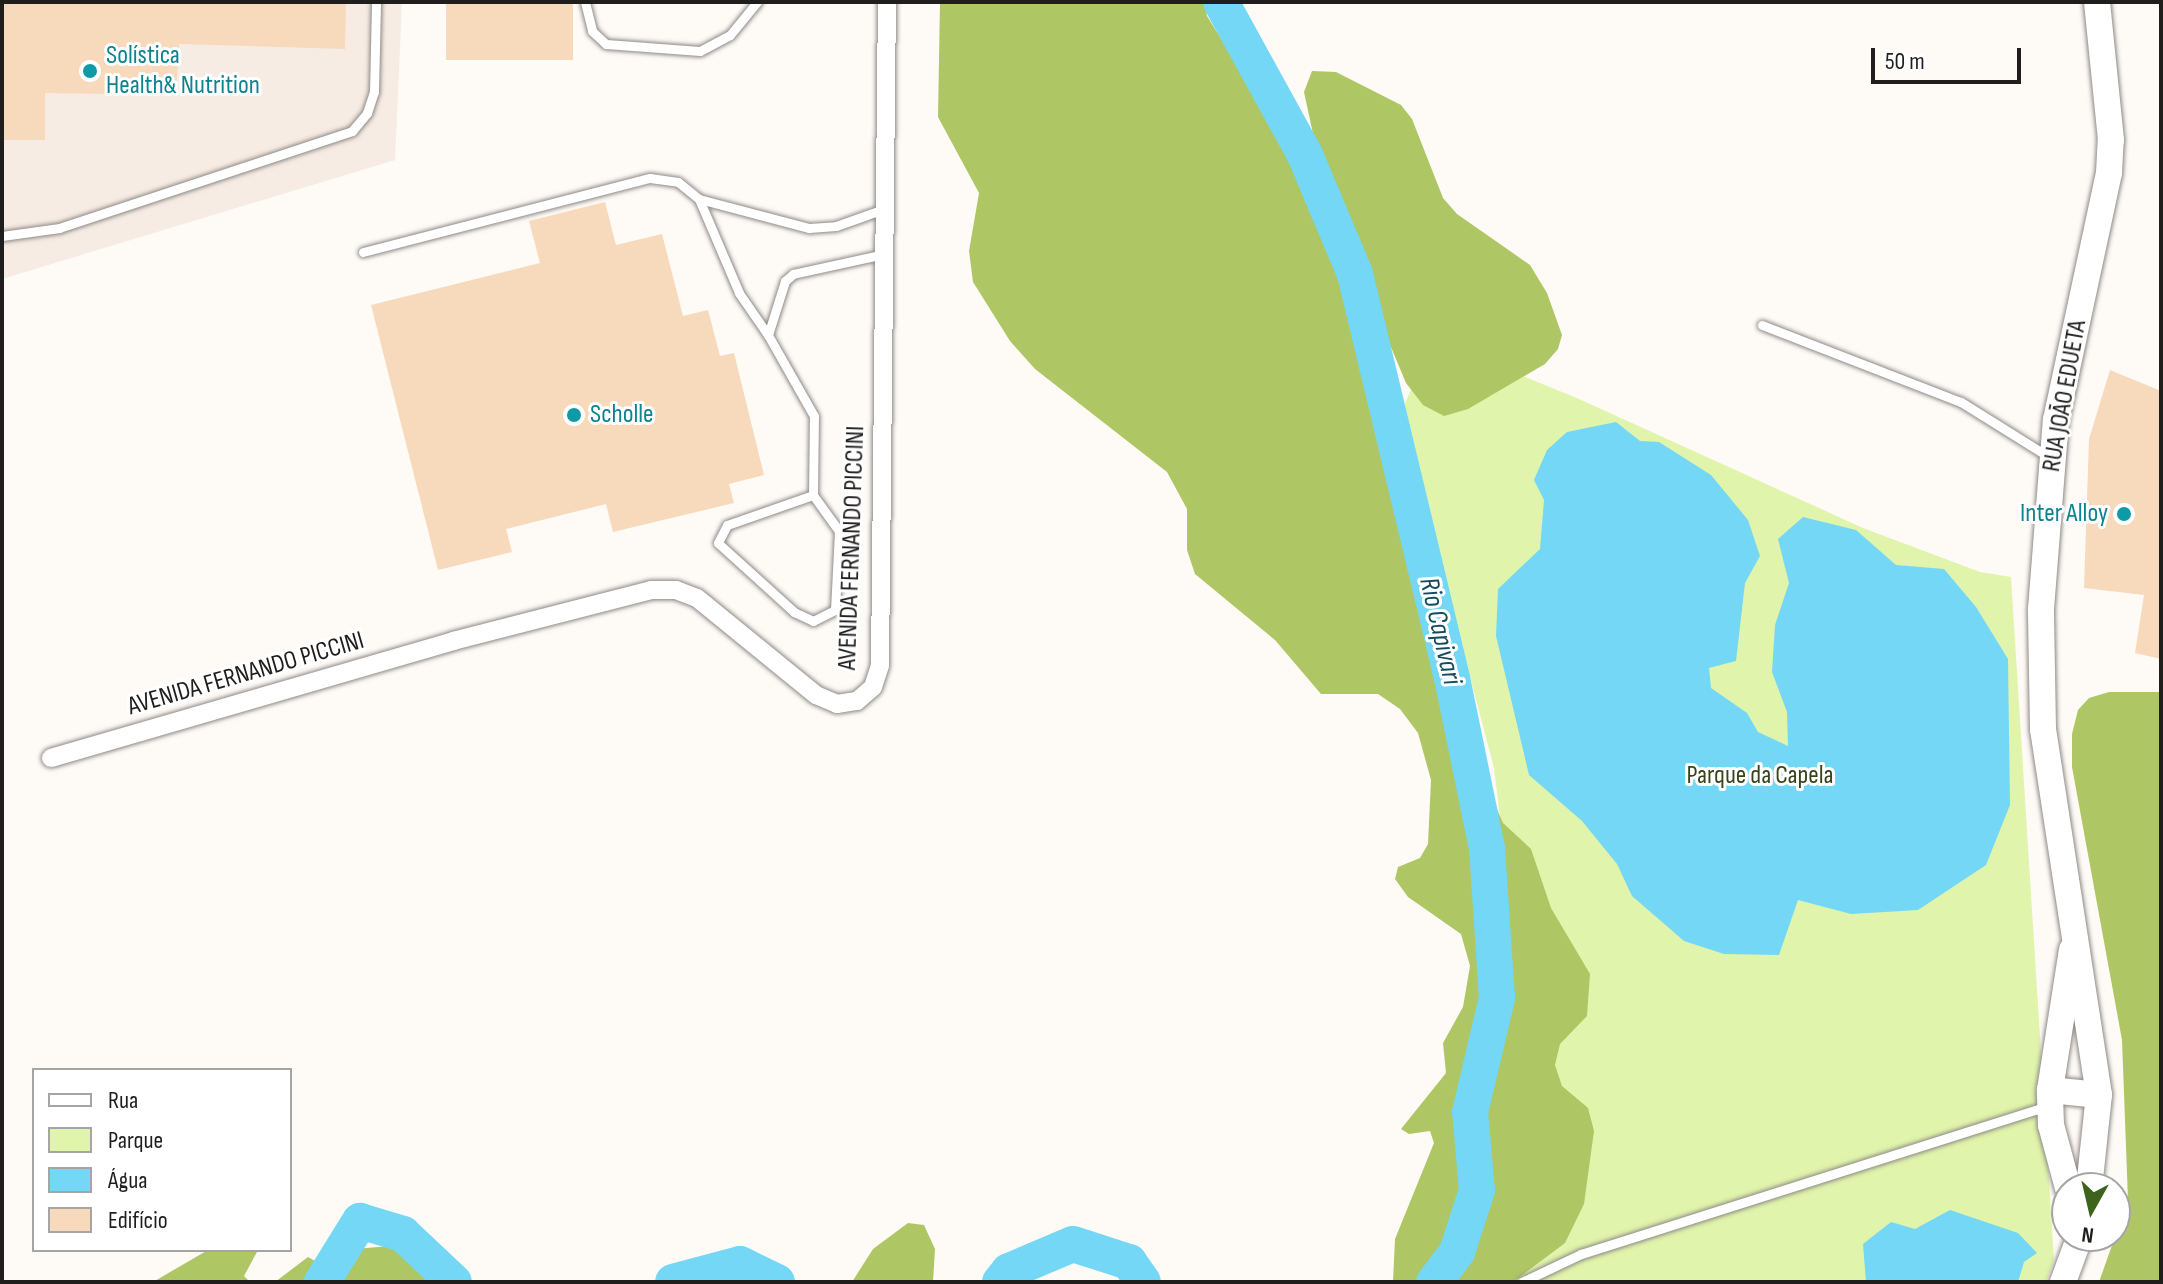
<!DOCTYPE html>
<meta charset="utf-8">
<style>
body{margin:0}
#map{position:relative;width:2163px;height:1284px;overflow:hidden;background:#fefaf6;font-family:"Sofia Sans Condensed",sans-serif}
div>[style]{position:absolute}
.built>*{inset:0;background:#f7ece3}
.green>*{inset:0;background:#e0f4ab}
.forest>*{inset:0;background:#aec664}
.water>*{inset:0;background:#74d7f6}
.river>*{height:36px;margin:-18px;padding:0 18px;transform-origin:18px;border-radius:18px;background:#74d7f6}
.building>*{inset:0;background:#f7d9bc;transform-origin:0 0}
.roads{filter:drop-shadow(0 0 2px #8e8a87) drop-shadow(0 0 2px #8e8a87)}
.lane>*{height:9px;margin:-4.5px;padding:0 4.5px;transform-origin:4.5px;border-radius:4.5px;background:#fff}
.street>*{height:18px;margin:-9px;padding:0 9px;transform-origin:9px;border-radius:9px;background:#fff}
.secondary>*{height:26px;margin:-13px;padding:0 13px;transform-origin:13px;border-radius:13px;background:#fff}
.dots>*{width:22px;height:22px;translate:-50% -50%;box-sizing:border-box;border:4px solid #fff;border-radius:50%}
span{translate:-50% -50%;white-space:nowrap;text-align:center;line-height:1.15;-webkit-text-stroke:6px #fff;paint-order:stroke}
.culture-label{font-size:26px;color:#0d838f}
.left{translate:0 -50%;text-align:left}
.right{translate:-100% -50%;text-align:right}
.street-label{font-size:26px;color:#201e1d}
.park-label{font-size:26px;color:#39431b}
.water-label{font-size:28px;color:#134d5d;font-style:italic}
.frame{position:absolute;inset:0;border:4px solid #201e1d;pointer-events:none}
.legend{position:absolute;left:32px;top:1068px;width:260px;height:184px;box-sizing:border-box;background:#fff;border:2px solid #a6a5a5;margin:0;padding:10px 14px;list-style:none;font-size:24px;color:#201e1d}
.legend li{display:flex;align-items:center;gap:16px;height:40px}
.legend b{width:40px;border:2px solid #a6a5a5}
.north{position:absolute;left:2051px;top:1172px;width:80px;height:80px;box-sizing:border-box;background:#fff;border:2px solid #a6a5a5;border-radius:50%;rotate:188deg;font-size:22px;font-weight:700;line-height:32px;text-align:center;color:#201e1d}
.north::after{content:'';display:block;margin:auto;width:28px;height:36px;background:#3d631d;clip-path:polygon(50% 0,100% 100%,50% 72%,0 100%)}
.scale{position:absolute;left:1871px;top:48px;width:150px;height:36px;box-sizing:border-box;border:4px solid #201e1d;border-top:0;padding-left:10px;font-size:24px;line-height:28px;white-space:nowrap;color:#201e1d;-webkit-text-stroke:6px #fff;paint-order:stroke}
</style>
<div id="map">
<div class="built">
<div style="clip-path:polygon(2px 2px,402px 2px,395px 160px,2px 279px)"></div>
</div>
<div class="green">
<div style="clip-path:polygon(1432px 339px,1579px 399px,1863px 528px,1980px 572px,2011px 577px,2054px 1260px,2046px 1282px,1456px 1282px,1521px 990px,1494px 768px,1401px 413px)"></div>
</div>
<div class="forest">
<div style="clip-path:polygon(940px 2px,1205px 2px,1207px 16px,1220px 37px,1269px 82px,1313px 161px,1315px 143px,1304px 92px,1312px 71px,1336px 72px,1401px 105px,1412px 119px,1443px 198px,1457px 214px,1530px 265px,1547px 293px,1562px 335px,1558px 349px,1545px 364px,1468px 409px,1444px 416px,1423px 405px,1406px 383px,1378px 316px,1413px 541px,1446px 639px,1470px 748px,1503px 823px,1531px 849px,1551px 908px,1590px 974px,1587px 1016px,1560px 1044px,1555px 1065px,1562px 1086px,1588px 1108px,1594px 1131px,1584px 1204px,1565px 1243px,1513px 1282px,1393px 1282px,1395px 1239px,1434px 1143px,1430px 1131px,1409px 1134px,1401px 1129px,1446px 1073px,1443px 1043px,1463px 1007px,1470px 966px,1461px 934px,1408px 897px,1395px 879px,1398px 867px,1420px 858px,1428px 844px,1431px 780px,1418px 733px,1400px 709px,1378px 694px,1321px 694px,1275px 640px,1195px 574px,1187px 550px,1187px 509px,1167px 472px,1035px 369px,1010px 341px,973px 282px,969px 251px,979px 193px,938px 117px)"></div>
<div style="clip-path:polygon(2109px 692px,2161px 692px,2161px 1282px,2099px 1282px,2128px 1200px,2122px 1040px,2072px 767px,2072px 734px,2078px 710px,2089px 698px)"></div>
<div style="clip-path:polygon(908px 1223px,924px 1225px,935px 1249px,933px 1282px,852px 1282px,873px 1249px)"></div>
<div style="clip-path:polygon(411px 1244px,443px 1249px,467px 1282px,275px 1282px,308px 1257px,315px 1261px,345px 1250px)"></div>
<div style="clip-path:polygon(208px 1250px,258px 1250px,244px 1276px,250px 1282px,153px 1282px)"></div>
</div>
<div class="water">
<div style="clip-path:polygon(1616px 422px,1640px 441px,1659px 442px,1711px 475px,1748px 520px,1760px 556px,1745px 583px,1736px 661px,1709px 668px,1711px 688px,1747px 713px,1758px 732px,1788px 746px,1787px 712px,1772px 672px,1775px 625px,1789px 583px,1778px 539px,1803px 517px,1856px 530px,1896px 565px,1944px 569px,1976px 607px,2008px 659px,2010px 805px,1986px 865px,1918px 910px,1851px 914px,1798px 900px,1779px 955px,1724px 954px,1684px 941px,1632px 896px,1617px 864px,1582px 821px,1529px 775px,1496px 636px,1498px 589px,1540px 549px,1544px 500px,1534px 480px,1547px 450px,1567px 432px)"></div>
<div style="clip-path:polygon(1950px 1210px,2018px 1233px,2037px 1253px,2024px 1262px,2018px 1282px,1866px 1282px,1863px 1244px,1891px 1222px,1915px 1229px)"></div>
</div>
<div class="river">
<div style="left:1221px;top:2px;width:175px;rotate:61.2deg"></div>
<div style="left:1305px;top:155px;width:129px;rotate:67.2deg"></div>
<div style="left:1355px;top:274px;width:415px;rotate:76.5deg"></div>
<div style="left:1452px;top:678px;width:174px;rotate:78.4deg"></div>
<div style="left:1487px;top:848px;width:150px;rotate:86.2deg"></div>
<div style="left:1497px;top:998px;width:117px;rotate:103.3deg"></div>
<div style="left:1470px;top:1112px;width:78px;rotate:84.9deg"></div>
<div style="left:1477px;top:1190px;width:65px;rotate:107.9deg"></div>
<div style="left:1457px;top:1252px;width:38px;rotate:127deg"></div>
<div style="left:322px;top:1282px;width:72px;rotate:-58.1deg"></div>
<div style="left:360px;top:1221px;width:45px;rotate:16.8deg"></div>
<div style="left:403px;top:1234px;width:70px;rotate:43.3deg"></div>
<div style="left:673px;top:1282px;width:69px;rotate:-15deg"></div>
<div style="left:740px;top:1264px;width:41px;rotate:25.9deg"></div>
<div style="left:1000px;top:1282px;width:14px;rotate:-51deg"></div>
<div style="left:1009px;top:1271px;width:69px;rotate:-22.9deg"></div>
<div style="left:1073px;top:1244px;width:59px;rotate:17.8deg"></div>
<div style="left:1129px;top:1262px;width:24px;rotate:55deg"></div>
</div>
<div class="building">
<div style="clip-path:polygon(2px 2px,346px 2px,345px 49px,179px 44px,176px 95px,45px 93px,45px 140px,2px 140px)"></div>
<div style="left:446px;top:2px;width:127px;height:58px"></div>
<div style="clip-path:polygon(605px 202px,616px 245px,662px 234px,683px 316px,708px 310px,720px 356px,734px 353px,764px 475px,729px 484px,734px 503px,613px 532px,606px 504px,506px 529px,512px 552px,438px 570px,371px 305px,540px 263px,529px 221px)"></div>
<div style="clip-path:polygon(2110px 370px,2161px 391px,2161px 659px,2135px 653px,2144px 595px,2084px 588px,2089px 439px)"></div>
</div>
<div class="roads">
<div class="lane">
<div style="left:585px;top:2px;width:30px;rotate:76deg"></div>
<div style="left:592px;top:31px;width:19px;rotate:43deg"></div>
<div style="left:606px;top:44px;width:94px;rotate:4.3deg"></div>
<div style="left:700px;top:51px;width:34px;rotate:-28deg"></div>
<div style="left:730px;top:35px;width:43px;rotate:-50.7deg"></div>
<div style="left:699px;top:199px;width:102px;rotate:66.9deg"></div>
<div style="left:739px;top:293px;width:51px;rotate:55.4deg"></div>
<div style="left:2px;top:236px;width:58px;rotate:-8deg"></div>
<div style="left:59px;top:228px;width:309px;rotate:-18.3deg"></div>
<div style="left:352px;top:131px;width:23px;rotate:-50deg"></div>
<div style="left:367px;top:113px;width:22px;rotate:-72deg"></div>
<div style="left:374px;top:92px;width:90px;rotate:-88.7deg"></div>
<div style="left:363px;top:252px;width:296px;rotate:-14.5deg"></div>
<div style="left:650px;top:178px;width:28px;rotate:8deg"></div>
<div style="left:678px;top:182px;width:27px;rotate:39deg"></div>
<div style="left:699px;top:199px;width:114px;rotate:14.8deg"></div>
<div style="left:809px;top:228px;width:27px;rotate:-4deg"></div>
<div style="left:836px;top:226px;width:51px;rotate:-19.5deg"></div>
<div style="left:1762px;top:325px;width:213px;rotate:21.2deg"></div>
<div style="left:1961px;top:402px;width:104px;rotate:32deg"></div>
<div style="left:813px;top:495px;width:91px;rotate:160.8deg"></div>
<div style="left:727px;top:525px;width:20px;rotate:117deg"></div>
<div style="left:718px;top:543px;width:103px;rotate:42.2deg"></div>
<div style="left:794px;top:612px;width:21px;rotate:25deg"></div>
<div style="left:813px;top:621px;width:25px;rotate:-27deg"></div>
<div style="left:835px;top:610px;width:79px;rotate:-87.1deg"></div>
<div style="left:839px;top:531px;width:44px;rotate:-125.8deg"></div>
<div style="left:813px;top:495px;width:79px;rotate:-89.3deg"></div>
<div style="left:814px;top:416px;width:93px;rotate:-119.6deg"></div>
<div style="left:768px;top:335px;width:57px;rotate:-72.5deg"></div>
<div style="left:785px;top:281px;width:11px;rotate:-41deg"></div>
<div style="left:793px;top:274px;width:93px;rotate:-12.4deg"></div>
<div style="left:1522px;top:1282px;width:65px;rotate:-25.4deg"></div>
<div style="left:1581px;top:1254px;width:489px;rotate:-17.6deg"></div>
</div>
<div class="street">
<div style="left:51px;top:758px;width:419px;rotate:-16.2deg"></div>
<div style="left:453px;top:641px;width:204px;rotate:-14.4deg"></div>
<div style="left:651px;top:590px;width:25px"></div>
<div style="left:676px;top:590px;width:22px;rotate:21deg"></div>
<div style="left:697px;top:598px;width:154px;rotate:39.2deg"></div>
<div style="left:816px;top:695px;width:23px;rotate:23deg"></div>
<div style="left:837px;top:704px;width:20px;rotate:-9deg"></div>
<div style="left:857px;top:701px;width:21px;rotate:-41deg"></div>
<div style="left:873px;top:687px;width:23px;rotate:-72deg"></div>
<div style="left:880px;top:665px;width:663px;rotate:-89.4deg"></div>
</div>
<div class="secondary">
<div style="left:2050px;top:1090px;width:49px;rotate:5.8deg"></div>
<div style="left:2068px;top:1188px;width:65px;rotate:-105.1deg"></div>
<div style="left:2051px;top:1125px;width:35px;rotate:-92deg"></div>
<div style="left:2050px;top:1090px;width:142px;rotate:-81.1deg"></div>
<div style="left:2089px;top:1188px;width:94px;rotate:-83.9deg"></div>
<div style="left:2099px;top:1095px;width:370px;rotate:-98.7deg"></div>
<div style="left:2043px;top:729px;width:120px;rotate:-91deg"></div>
<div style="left:2041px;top:609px;width:190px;rotate:-85.5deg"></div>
<div style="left:2056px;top:420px;width:253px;rotate:-77.9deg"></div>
<div style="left:2109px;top:173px;width:33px;rotate:-87deg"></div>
<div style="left:2111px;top:140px;width:139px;rotate:-95.8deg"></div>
<div style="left:2063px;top:1282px;width:49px;rotate:-69.7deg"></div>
</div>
</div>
<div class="dots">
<div style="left:90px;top:71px;background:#0f9aa8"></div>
<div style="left:574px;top:415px;background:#0f9aa8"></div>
<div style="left:2124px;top:514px;background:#0f9aa8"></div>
</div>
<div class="culture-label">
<span class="left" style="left:106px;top:71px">Solística<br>Health&amp; Nutrition</span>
<span class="left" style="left:590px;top:415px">Scholle</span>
<span class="right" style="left:2108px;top:514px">Inter Alloy</span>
</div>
<div class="street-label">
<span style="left:2065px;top:396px;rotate:-80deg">RUA JOÃO EDUETA</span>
<span style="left:852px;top:548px;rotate:-88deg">AVENIDA FERNANDO PICCINI</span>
<span style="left:246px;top:674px;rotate:-16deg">AVENIDA FERNANDO PICCINI</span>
</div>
<div class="park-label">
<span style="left:1760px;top:776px">Parque da Capela</span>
</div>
<div class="water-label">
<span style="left:1440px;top:631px;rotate:77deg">Rio Capivari</span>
</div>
<div class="frame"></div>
<ul class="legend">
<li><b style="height:10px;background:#fff"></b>Rua</li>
<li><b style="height:22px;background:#e0f4ab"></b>Parque</li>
<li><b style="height:22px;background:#74d7f6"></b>Água</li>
<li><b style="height:22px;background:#f7d9bc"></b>Edifício</li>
</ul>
<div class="north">N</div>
<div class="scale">50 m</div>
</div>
